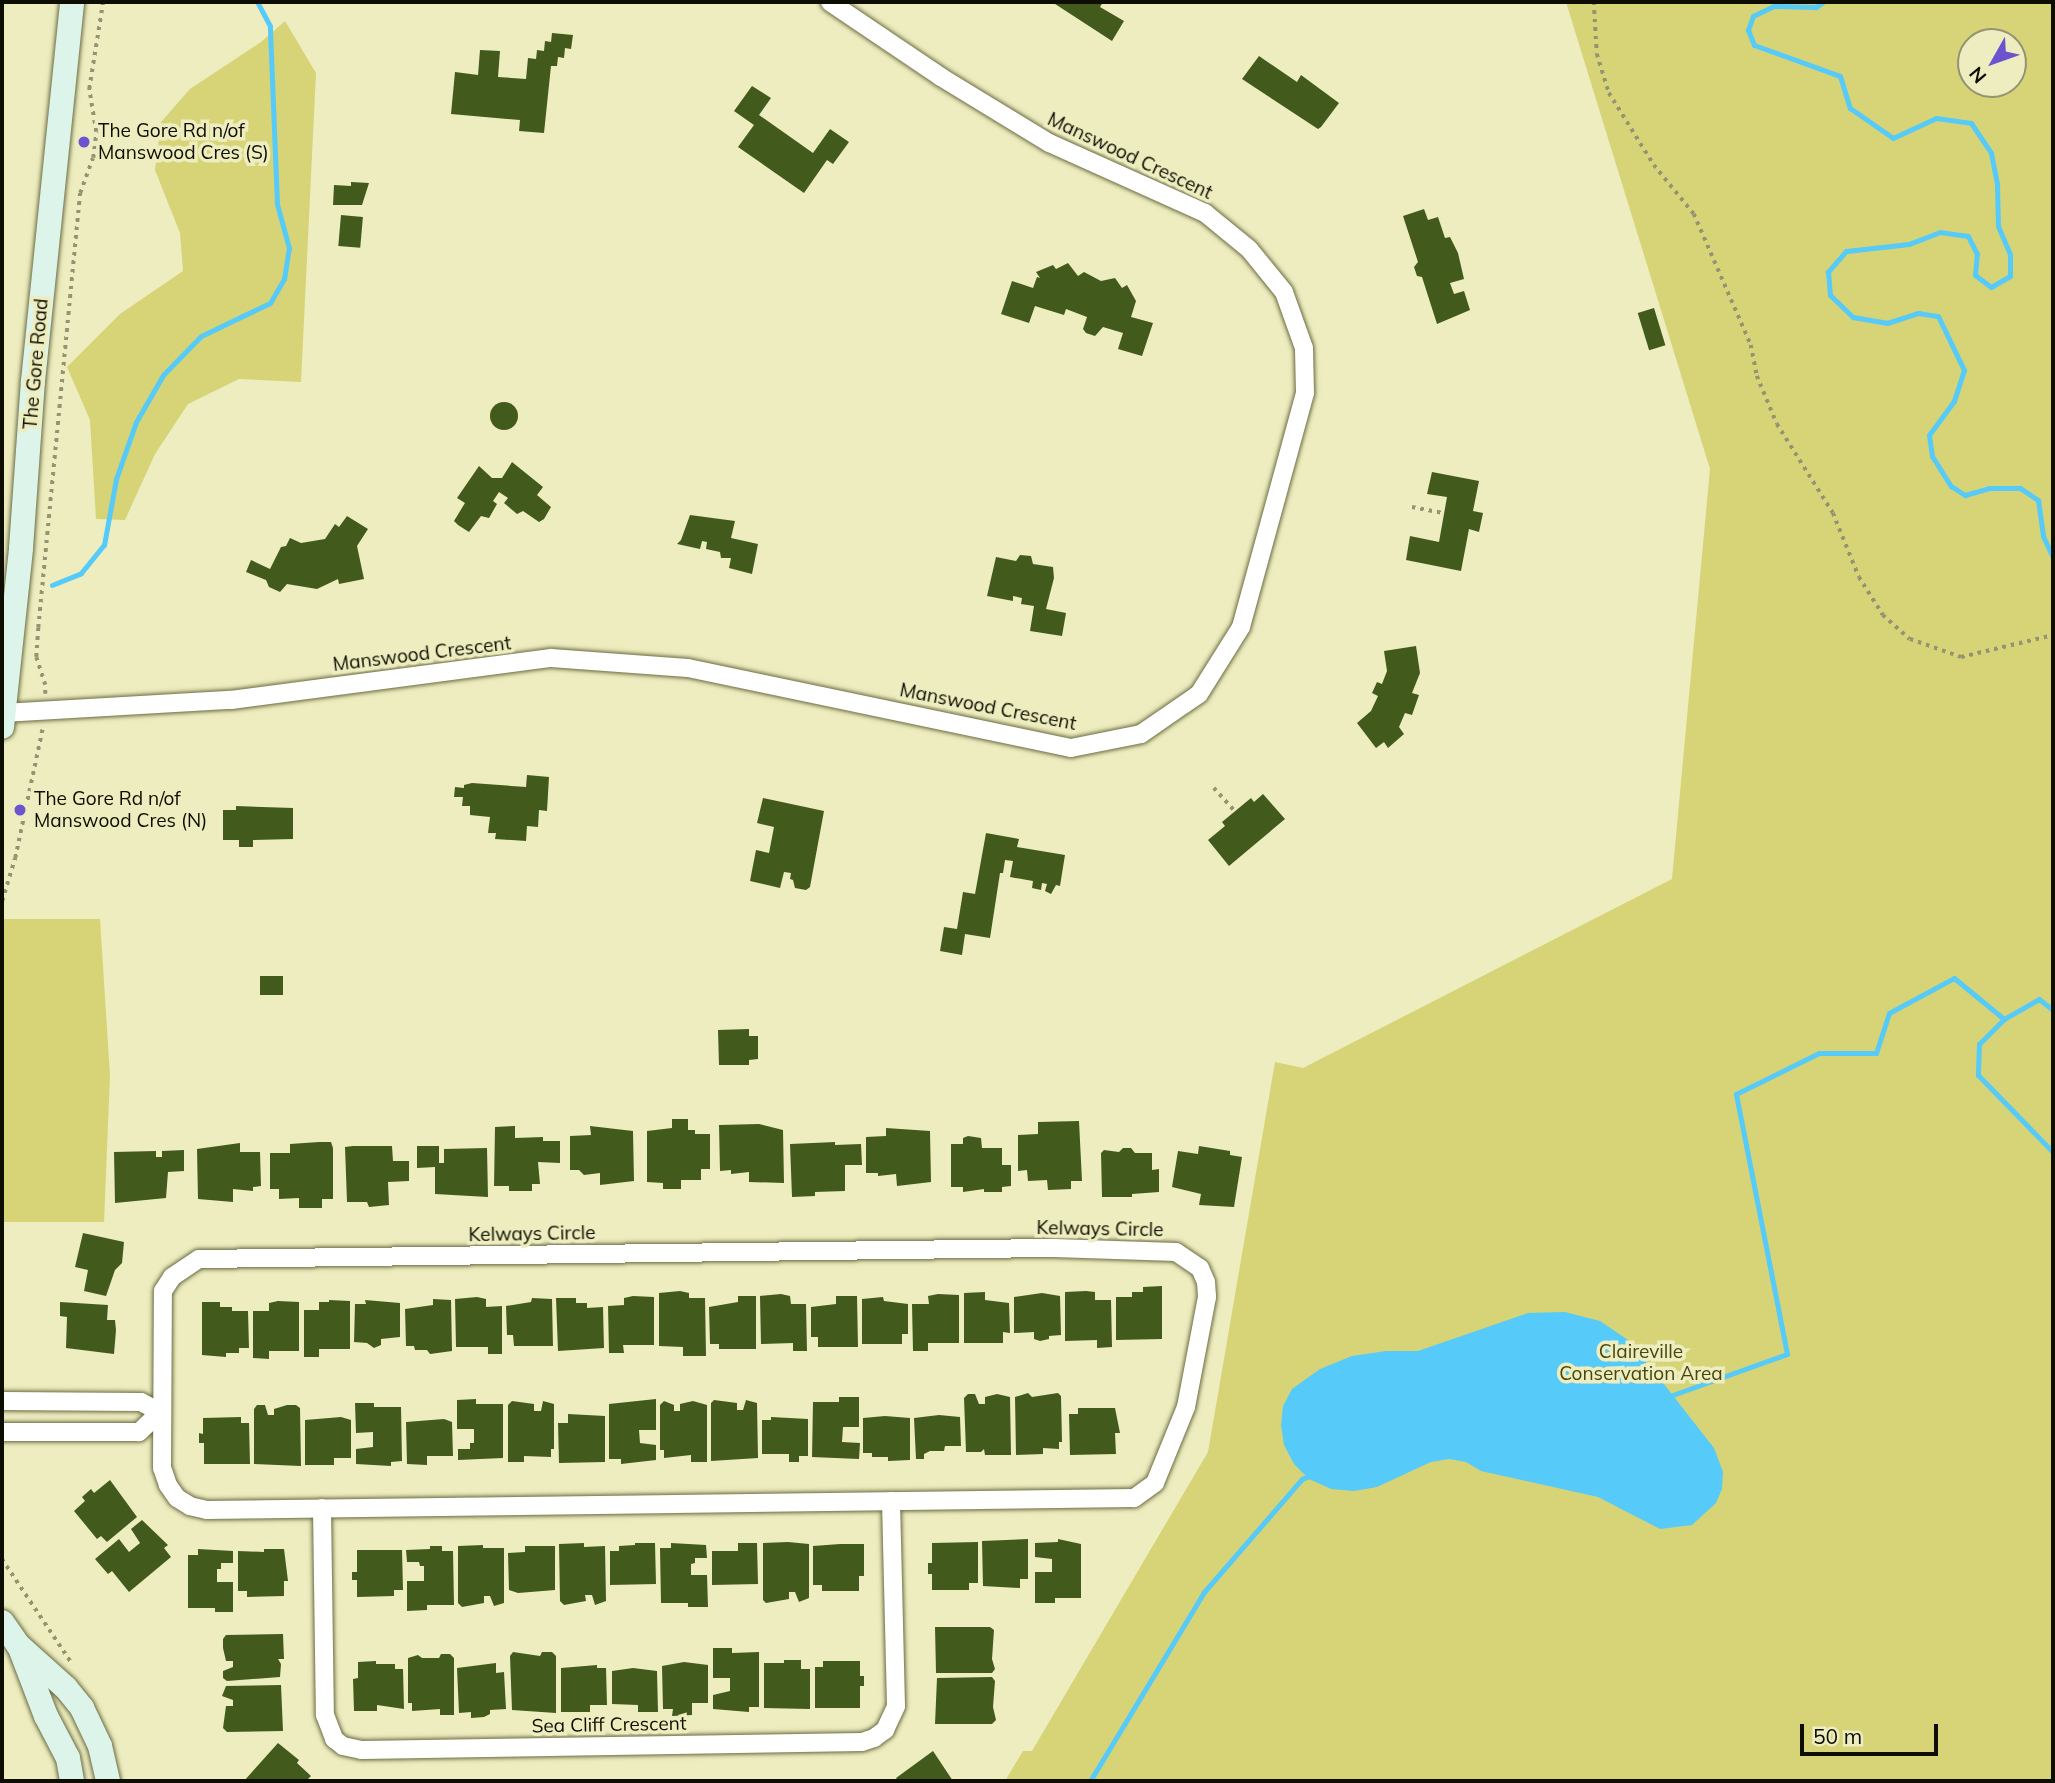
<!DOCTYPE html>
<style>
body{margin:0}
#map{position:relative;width:2055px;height:1783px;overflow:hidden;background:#ededbf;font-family:Mulish,sans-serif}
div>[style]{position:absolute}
.green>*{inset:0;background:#d6d476}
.water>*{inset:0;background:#56caf8}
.stream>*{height:5px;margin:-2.5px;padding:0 2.5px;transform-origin:2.5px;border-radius:2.5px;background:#56caf8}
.building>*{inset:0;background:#435a1d;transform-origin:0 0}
.round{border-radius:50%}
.path>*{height:3.5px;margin-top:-1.75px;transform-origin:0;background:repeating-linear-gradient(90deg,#949473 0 3.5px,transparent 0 8.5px)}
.roads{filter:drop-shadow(0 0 2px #6c6c43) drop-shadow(0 0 2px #6c6c43)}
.street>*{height:18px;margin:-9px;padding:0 9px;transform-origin:9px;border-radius:9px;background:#fff}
.secondary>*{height:24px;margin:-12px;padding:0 12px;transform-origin:12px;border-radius:12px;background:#dcf4ea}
.dots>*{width:19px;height:19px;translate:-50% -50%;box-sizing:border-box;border:4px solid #ededbf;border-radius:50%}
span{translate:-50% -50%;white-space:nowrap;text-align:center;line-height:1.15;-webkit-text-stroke:7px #ededbf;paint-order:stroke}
.poi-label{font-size:19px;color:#0e0d01}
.left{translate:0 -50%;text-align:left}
.street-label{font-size:19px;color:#0e0d01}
.park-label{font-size:19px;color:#48460f}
.frame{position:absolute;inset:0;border:4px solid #0e0d01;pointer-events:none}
.north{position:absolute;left:1957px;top:28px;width:70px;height:70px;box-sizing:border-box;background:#ededbf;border:2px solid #949373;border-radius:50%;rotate:230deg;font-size:19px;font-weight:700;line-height:28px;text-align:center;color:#0e0d01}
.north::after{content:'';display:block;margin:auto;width:24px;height:32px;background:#6c54ce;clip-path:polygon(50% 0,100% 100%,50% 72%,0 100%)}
.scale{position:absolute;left:1800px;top:1724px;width:138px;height:32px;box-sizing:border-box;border:4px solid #0e0d01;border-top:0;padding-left:9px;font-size:21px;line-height:24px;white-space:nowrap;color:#0e0d01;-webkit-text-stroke:5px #ededbf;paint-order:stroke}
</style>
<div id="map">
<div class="green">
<div style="clip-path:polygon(evenodd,1566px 2px,2053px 2px,2053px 1781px,1005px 1781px,1023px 1751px,1032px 1751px,1208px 1452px,1275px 1062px,1303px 1068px,1672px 879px,1710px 469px,1566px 2px,1971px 42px,2013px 42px,2013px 84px,1971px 84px,1971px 42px)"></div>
<div style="clip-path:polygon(285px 21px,316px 73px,301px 382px,239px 379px,188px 404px,155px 454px,125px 520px,96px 519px,90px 420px,67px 367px,120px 314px,183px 271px,180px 233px,155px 170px,161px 122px,190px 89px,261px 42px)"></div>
<div style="clip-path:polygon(2px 919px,100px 919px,110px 1076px,104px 1222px,2px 1222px)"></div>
</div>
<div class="water">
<div style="clip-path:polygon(1565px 1312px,1600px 1321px,1631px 1342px,1714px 1448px,1723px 1472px,1722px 1489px,1716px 1503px,1692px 1525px,1660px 1529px,1598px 1497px,1481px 1471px,1466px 1462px,1449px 1459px,1431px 1462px,1377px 1487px,1354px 1491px,1331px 1489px,1309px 1479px,1294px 1464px,1284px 1445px,1281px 1425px,1283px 1406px,1292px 1389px,1320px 1369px,1352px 1356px,1386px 1351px,1418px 1351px,1528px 1313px)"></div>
</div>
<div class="stream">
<div style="left:1823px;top:2px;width:9px;rotate:144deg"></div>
<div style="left:1816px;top:7px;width:42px;rotate:-178.6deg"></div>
<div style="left:1774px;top:6px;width:23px;rotate:155deg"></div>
<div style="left:1753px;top:16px;width:15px;rotate:110deg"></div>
<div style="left:1748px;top:30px;width:16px;rotate:68deg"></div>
<div style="left:1754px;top:45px;width:91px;rotate:19.8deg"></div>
<div style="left:1840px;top:76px;width:34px;rotate:73deg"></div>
<div style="left:1850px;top:108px;width:52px;rotate:34.9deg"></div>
<div style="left:1893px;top:138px;width:47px;rotate:-24.9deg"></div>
<div style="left:1936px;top:118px;width:35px;rotate:8deg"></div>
<div style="left:1971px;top:123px;width:36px;rotate:56deg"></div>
<div style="left:1991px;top:153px;width:33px;rotate:79deg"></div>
<div style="left:1997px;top:185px;width:41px;rotate:88.6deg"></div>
<div style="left:1998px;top:226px;width:30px;rotate:67deg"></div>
<div style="left:2010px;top:254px;width:22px;rotate:90deg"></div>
<div style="left:2010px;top:276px;width:22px;rotate:150deg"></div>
<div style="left:1991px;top:287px;width:20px;rotate:-143deg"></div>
<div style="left:1975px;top:275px;width:21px;rotate:-85deg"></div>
<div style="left:1977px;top:254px;width:20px;rotate:-117deg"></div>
<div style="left:1968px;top:236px;width:28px;rotate:-172deg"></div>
<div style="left:1940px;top:232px;width:33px;rotate:159deg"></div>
<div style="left:1909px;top:244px;width:63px;rotate:173.7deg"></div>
<div style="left:1846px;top:251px;width:28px;rotate:131deg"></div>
<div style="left:1828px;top:272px;width:23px;rotate:85deg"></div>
<div style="left:1830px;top:295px;width:32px;rotate:44deg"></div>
<div style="left:1853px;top:317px;width:35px;rotate:10deg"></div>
<div style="left:1887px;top:323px;width:33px;rotate:-18deg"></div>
<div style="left:1918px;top:313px;width:20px;rotate:9deg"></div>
<div style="left:1938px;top:316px;width:60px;rotate:64.3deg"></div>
<div style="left:1964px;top:370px;width:33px;rotate:108deg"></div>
<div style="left:1954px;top:401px;width:42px;rotate:126.3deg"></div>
<div style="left:1929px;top:435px;width:21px;rotate:82deg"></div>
<div style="left:1932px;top:456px;width:36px;rotate:58deg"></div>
<div style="left:1951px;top:486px;width:17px;rotate:33deg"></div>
<div style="left:1965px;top:495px;width:25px;rotate:-16deg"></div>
<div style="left:1989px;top:488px;width:31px"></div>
<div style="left:2020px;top:488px;width:22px;rotate:34deg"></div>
<div style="left:2038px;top:500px;width:36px;rotate:82deg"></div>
<div style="left:2043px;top:536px;width:23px;rotate:65deg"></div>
<div style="left:52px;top:585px;width:31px;rotate:-22deg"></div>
<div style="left:81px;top:573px;width:36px;rotate:-51deg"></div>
<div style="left:104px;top:545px;width:67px;rotate:-79.7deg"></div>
<div style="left:116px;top:479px;width:60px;rotate:-70.7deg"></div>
<div style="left:136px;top:422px;width:54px;rotate:-60.1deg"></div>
<div style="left:163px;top:375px;width:54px;rotate:-45.7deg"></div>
<div style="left:201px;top:336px;width:76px;rotate:-25.6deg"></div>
<div style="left:270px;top:303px;width:28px;rotate:-60deg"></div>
<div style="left:284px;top:279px;width:31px;rotate:-81deg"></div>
<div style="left:289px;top:248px;width:46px;rotate:-105.3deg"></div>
<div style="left:277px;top:204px;width:178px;rotate:-92.3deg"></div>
<div style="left:270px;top:26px;width:27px;rotate:-118deg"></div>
<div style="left:2053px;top:1010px;width:18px;rotate:-142deg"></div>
<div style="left:2039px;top:999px;width:40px;rotate:150.3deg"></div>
<div style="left:2004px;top:1019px;width:35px;rotate:135deg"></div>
<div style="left:1979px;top:1044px;width:31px;rotate:92deg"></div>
<div style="left:1978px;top:1075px;width:107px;rotate:45.8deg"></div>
<div style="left:1667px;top:1397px;width:127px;rotate:-19.7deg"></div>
<div style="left:1787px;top:1354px;width:265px;rotate:-101.1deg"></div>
<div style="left:1736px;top:1094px;width:93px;rotate:-26.3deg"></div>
<div style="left:1819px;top:1053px;width:57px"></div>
<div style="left:1876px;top:1053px;width:42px;rotate:-72deg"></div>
<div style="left:1889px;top:1013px;width:74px;rotate:-28.3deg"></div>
<div style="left:1954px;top:978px;width:65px;rotate:39.4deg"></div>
<div style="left:1090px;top:1781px;width:221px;rotate:-58.9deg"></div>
<div style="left:1204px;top:1592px;width:150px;rotate:-49.1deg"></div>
<div style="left:1302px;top:1479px;width:11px;rotate:-22deg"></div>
</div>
<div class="building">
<div style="clip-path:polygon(1052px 2px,1103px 2px,1100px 7px,1124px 21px,1112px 41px)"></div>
<div style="clip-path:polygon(552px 33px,573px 35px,571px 49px,565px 48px,564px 58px,558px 57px,557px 66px,551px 66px,544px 133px,519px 131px,520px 120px,451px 114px,455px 72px,478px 75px,480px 50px,500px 51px,498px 77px,526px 79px,528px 58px,536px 59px,537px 50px,544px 51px,545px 41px,551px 42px)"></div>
<div style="clip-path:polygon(1259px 56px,1297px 82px,1301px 75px,1339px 103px,1321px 127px,1318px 129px,1242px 79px)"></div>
<div style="clip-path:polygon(752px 86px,771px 98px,759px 115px,813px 153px,830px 129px,849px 142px,833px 164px,827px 160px,804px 193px,738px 147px,754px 125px,734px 111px)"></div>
<div style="clip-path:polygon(351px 182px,369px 183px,362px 205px,333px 205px,334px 185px,351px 186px)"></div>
<div style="clip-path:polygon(1424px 209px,1428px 220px,1438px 217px,1445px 238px,1450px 237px,1458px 253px,1464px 279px,1450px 283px,1454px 294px,1464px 291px,1470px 310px,1437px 324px,1422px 277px,1417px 276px,1414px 267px,1418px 262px,1403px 216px)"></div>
<div style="left:341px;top:215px;width:22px;height:31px;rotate:5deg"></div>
<div style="clip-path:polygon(1068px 263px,1078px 276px,1084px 272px,1101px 281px,1115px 278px,1122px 288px,1127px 285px,1136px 301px,1131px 317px,1153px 323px,1142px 356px,1118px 349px,1123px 333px,1103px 327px,1095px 336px,1086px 333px,1083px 329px,1087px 317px,1066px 309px,1064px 315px,1035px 306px,1029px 323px,1001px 314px,1012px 281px,1033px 288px,1037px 277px,1040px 278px,1036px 272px,1053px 265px,1056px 269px)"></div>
<div style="left:1654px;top:308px;width:39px;height:17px;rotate:73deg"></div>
<div class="round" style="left:490px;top:402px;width:28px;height:28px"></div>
<div style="clip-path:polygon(512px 462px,543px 487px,537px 495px,551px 507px,544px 519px,539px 522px,523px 511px,517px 514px,504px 503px,508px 498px,499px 492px,493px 501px,497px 504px,489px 518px,481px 516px,469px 532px,458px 525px,454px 521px,465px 503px,457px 498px,479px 466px,492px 478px,502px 478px)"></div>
<div style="clip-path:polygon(1432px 472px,1479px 481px,1473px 511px,1483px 513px,1479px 532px,1469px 529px,1461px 571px,1406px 560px,1410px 536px,1439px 542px,1447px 497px,1427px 494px)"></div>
<div style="clip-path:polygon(690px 515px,735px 521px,731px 538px,758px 544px,752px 574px,729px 568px,731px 558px,721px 558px,720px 552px,706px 549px,707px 542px,702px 541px,700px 549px,677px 544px,681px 540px)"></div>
<div style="clip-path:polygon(347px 516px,368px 529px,357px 546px,364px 579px,339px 584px,338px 579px,317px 589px,287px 584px,280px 592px,269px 587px,266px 580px,246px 572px,251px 560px,270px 569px,281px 547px,286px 546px,290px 538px,301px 543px,325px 539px,335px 524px,339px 527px)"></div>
<div style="clip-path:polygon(1020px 555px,1031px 556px,1033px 564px,1053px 567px,1054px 578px,1046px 609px,1066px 613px,1062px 636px,1030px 631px,1034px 606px,1021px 604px,1022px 598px,1013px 596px,1013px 601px,987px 596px,996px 557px,1016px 561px)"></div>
<div style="clip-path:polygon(1416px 646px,1420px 673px,1412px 693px,1419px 695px,1412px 715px,1405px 713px,1399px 727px,1404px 734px,1388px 748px,1384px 742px,1376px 748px,1357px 723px,1371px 711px,1378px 696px,1372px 693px,1377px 682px,1382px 684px,1387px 671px,1384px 651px)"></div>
<div style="clip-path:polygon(527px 775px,549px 777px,547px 811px,539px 810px,538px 827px,527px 826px,526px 841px,495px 839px,496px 833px,488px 833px,490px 817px,470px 815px,470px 806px,462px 806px,463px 797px,454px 797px,455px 787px,464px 788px,464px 785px,472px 783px,526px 787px)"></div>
<div style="clip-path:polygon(1263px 794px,1285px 819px,1229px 866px,1208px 840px,1225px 826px,1222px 822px,1251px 798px,1254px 802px)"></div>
<div style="clip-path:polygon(763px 798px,824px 811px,810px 887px,806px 890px,795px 888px,793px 880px,790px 879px,791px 873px,784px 872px,780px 888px,750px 881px,756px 850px,769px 853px,774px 827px,757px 823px)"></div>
<div style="clip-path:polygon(236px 806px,293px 808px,293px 839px,253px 840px,253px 847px,239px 847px,239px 840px,223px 840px,223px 810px,236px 810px)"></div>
<div style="clip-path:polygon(986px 833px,1019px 839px,1017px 847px,1065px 855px,1060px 886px,1056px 885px,1051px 894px,1045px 891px,1047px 884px,1042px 883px,1041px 890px,1032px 888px,1033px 881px,1010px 877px,1013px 861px,1005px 860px,1003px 873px,1000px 873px,990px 938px,965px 934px,962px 955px,940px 951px,944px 927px,957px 929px,963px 892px,975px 894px)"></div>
<div style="left:260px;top:976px;width:23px;height:19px"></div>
<div style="clip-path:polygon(749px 1029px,749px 1036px,758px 1036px,758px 1059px,749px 1060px,749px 1065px,719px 1065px,718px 1030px)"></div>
<div style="clip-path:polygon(672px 1119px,688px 1119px,688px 1130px,695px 1130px,695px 1134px,710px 1134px,710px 1169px,701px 1169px,701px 1180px,681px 1180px,681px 1189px,663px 1189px,663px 1183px,647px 1182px,647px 1131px,672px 1128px)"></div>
<div style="clip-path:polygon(1079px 1121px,1082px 1181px,1071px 1181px,1071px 1189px,1048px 1190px,1047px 1180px,1028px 1181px,1027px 1170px,1018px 1171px,1018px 1135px,1038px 1134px,1038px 1122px)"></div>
<div style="clip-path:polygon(759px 1124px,783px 1130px,784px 1183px,749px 1182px,749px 1172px,731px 1174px,731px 1170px,720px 1171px,719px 1125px)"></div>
<div style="clip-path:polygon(515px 1126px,515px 1138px,543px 1137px,543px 1141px,560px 1141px,560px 1163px,538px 1162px,540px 1184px,532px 1184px,532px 1191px,509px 1191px,509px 1186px,494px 1186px,495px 1127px)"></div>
<div style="clip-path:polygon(590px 1126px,633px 1131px,634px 1181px,600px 1185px,600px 1173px,584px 1175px,579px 1170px,570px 1170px,570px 1136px,591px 1135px)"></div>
<div style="clip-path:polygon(886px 1128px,930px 1131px,931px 1182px,897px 1186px,896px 1174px,878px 1176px,878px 1173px,866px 1173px,866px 1137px,886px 1136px)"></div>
<div style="clip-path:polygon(968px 1136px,981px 1138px,982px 1148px,1002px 1148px,1002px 1165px,1011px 1165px,1011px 1186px,1002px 1187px,1002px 1192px,984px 1192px,984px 1189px,963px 1192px,963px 1187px,951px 1187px,951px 1144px,963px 1144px,963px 1138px)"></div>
<div style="clip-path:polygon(319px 1142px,331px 1142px,333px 1148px,333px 1199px,322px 1199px,322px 1208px,299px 1208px,299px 1198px,279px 1199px,279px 1189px,270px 1189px,270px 1153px,290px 1153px,290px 1144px)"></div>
<div style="clip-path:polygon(835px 1142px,835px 1145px,861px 1144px,862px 1165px,845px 1165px,845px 1191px,815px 1192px,815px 1196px,792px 1197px,790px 1144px)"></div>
<div style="clip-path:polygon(240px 1143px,240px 1152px,260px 1152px,261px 1186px,253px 1187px,253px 1191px,233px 1189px,233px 1202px,198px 1199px,197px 1149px)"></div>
<div style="clip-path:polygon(353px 1146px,392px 1146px,393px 1161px,409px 1161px,409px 1181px,388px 1182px,389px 1205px,369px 1207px,367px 1202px,347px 1202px,345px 1147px)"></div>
<div style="clip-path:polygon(417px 1146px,439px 1146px,439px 1163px,444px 1163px,444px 1149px,487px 1148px,488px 1197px,435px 1194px,435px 1167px,417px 1168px)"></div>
<div style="clip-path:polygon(1199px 1146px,1230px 1151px,1230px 1155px,1242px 1157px,1234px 1207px,1199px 1205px,1201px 1194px,1172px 1187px,1178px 1151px,1198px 1154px)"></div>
<div style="clip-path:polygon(1123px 1148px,1131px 1148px,1135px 1153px,1152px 1153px,1152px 1170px,1159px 1169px,1159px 1192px,1132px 1194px,1132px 1197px,1102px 1197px,1101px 1153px,1104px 1150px,1119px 1152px)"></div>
<div style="clip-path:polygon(184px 1150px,184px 1171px,168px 1172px,166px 1198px,115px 1203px,114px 1152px,156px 1151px,156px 1157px,162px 1157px,162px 1151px)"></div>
<div style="clip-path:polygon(83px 1233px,124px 1242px,122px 1263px,115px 1270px,106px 1296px,84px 1291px,88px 1270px,75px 1267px)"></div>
<div style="clip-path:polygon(1162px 1286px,1162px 1339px,1116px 1340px,1116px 1297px,1132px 1297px,1132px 1292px,1143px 1292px,1143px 1287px)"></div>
<div style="clip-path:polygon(680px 1291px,689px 1293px,689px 1298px,705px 1298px,706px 1356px,683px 1356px,683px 1347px,659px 1346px,659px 1293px)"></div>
<div style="clip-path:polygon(1086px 1291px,1095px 1292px,1095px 1300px,1111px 1300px,1112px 1347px,1097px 1348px,1097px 1340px,1065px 1341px,1065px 1292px)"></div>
<div style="clip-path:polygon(985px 1292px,985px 1300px,1009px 1303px,1010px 1333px,1003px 1332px,1003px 1343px,964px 1343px,964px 1293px)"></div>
<div style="clip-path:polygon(1042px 1293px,1060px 1296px,1061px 1335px,1049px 1336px,1049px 1339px,1040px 1341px,1034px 1339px,1034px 1332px,1014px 1333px,1014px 1297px)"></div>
<div style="clip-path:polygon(781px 1294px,790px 1296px,791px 1304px,806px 1304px,807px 1351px,793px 1351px,793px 1343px,761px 1344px,760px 1296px)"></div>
<div style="clip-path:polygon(938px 1294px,959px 1295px,959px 1343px,928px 1343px,928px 1351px,913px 1351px,912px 1304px,929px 1304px,928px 1296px)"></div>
<div style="clip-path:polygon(633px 1296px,654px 1297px,654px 1345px,623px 1345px,624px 1353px,609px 1353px,608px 1306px,624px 1305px,624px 1298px)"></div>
<div style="clip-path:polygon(738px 1296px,756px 1296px,756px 1349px,719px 1349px,719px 1344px,710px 1344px,709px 1307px,738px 1302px)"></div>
<div style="clip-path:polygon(836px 1296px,857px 1296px,858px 1347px,818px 1347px,818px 1337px,811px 1337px,811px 1307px,836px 1304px)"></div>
<div style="clip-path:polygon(477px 1297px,486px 1299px,486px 1307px,502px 1306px,502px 1354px,488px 1354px,488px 1347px,456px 1347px,455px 1299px)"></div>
<div style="clip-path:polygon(883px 1297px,884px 1301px,908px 1304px,908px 1334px,902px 1334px,902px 1344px,862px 1344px,862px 1299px)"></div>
<div style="clip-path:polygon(532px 1298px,552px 1299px,553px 1346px,514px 1346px,513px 1335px,507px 1335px,506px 1306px,531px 1302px)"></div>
<div style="clip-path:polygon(556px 1298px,576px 1298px,576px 1303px,587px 1303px,587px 1308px,603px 1307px,604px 1348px,558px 1351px)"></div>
<div style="clip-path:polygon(433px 1299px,451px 1300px,452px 1351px,430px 1354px,427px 1350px,415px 1350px,414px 1346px,406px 1346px,405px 1309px,433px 1305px)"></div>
<div style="clip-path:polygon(329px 1300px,350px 1301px,350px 1349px,319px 1349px,319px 1357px,304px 1357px,304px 1310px,319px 1310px,319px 1302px,329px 1302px)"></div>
<div style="clip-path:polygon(365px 1300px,400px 1303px,400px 1337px,381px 1339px,381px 1345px,374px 1348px,367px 1343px,354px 1342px,355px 1304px,366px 1304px)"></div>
<div style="clip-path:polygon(278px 1301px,299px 1302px,299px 1351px,269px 1351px,269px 1359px,253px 1358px,253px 1311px,269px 1311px,269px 1303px)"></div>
<div style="clip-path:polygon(60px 1302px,108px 1305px,107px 1320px,115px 1320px,116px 1330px,114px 1354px,66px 1348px,67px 1317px,60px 1316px)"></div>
<div style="clip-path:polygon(202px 1302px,220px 1302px,220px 1307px,232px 1307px,232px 1311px,248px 1311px,249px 1348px,239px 1348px,239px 1353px,226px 1353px,226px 1357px,202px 1355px)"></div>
<div style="clip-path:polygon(1028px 1393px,1032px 1397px,1058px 1393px,1061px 1396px,1062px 1442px,1059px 1442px,1059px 1449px,1043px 1448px,1043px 1454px,1016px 1455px,1015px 1397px)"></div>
<div style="clip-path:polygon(968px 1394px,975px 1394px,979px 1404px,985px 1404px,985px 1397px,997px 1394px,1010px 1397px,1011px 1455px,985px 1455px,984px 1449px,981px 1452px,966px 1452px,964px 1398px)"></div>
<div style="clip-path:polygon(839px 1397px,859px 1397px,859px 1427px,843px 1427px,842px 1442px,860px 1443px,859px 1459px,812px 1457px,813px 1402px,839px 1402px)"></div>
<div style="clip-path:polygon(476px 1399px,476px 1404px,503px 1404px,503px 1458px,458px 1460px,458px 1449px,470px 1449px,470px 1443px,474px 1443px,474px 1429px,457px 1429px,457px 1400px)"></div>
<div style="clip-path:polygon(656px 1399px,656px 1430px,639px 1430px,640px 1443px,656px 1445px,656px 1460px,621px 1464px,621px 1459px,609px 1459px,609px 1404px)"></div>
<div style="clip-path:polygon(714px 1400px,737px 1403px,737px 1410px,743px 1410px,746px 1400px,757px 1403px,758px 1458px,711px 1461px,711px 1403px)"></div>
<div style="clip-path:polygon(512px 1401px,534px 1404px,534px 1411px,541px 1411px,543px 1401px,554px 1404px,554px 1449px,551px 1449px,551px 1457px,524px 1456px,524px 1462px,508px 1462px,508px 1405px)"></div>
<div style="clip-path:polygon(664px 1401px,674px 1405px,674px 1411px,680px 1411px,680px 1404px,693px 1401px,707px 1405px,707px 1462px,691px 1462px,691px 1455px,664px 1458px,664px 1450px,660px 1450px,660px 1405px)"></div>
<div style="clip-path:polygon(355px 1403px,374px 1403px,374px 1407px,401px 1407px,402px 1461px,391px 1462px,391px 1466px,356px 1464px,356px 1449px,373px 1447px,373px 1432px,356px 1433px)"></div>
<div style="clip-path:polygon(257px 1405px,265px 1405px,268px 1415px,274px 1415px,274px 1409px,287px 1405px,296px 1405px,300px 1408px,301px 1466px,254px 1464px,254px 1409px)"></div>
<div style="clip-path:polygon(1078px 1408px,1115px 1408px,1120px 1433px,1115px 1433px,1116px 1454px,1070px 1455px,1069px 1414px,1078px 1414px)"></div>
<div style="clip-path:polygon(568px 1414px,605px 1416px,605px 1462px,559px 1463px,558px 1423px,568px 1423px)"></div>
<div style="clip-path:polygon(939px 1415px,960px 1417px,961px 1446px,945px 1446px,944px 1451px,930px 1451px,924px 1454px,924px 1459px,916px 1459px,914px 1418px)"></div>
<div style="clip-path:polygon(885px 1416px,910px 1418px,910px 1460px,888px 1461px,888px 1457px,872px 1457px,872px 1453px,863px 1453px,863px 1418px)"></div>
<div style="clip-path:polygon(241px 1417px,241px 1423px,249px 1423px,250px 1464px,204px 1464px,204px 1443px,199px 1443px,199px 1433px,203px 1434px,203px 1418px)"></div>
<div style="clip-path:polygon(341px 1417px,351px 1420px,351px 1458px,334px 1458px,334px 1465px,305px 1465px,305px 1420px)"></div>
<div style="clip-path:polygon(771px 1417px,808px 1419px,808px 1456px,799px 1456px,799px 1462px,789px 1462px,789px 1454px,762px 1454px,762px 1420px,771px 1420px)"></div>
<div style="clip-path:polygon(444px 1419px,452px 1422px,453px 1456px,427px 1456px,427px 1465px,407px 1464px,406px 1422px)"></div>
<div style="clip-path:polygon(110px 1480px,137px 1517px,107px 1542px,101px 1536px,97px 1539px,74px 1511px,85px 1501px,82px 1497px,91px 1489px,94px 1493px)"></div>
<div style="clip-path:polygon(142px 1520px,168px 1545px,164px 1548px,171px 1557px,129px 1592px,112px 1571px,108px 1574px,95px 1559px,119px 1539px,129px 1552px,140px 1543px,131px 1529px)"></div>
<div style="clip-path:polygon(1028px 1539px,1028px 1579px,1020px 1579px,1020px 1588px,983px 1586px,982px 1541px)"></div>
<div style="clip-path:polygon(1058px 1539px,1081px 1544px,1081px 1598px,1055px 1598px,1055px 1603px,1035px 1603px,1035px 1572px,1052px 1572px,1052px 1559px,1035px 1557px,1035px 1543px,1058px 1542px)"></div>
<div style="clip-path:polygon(788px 1542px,809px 1544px,809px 1598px,799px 1602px,795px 1592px,789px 1592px,789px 1599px,766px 1603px,763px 1600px,763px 1543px)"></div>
<div style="clip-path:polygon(978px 1542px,978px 1583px,969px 1583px,969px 1590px,932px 1590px,932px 1574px,928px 1574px,928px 1563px,932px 1563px,932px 1543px)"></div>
<div style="clip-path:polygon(584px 1543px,584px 1547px,605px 1546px,606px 1601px,595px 1605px,592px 1595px,585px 1595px,586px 1601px,564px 1605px,560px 1601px,559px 1544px)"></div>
<div style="clip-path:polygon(635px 1543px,655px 1543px,656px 1584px,610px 1585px,610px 1551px,619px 1551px,619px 1546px,635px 1545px)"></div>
<div style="clip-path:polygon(671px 1543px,706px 1545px,707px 1558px,695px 1558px,695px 1563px,691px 1564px,691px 1575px,707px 1575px,708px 1607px,688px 1607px,688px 1603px,661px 1603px,660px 1548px,671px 1548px)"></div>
<div style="clip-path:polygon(738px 1543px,757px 1543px,758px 1584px,712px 1585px,712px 1551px,738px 1551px)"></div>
<div style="clip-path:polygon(840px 1544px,864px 1544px,864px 1576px,859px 1576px,859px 1591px,822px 1591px,822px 1585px,813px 1585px,813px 1546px)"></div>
<div style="clip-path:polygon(483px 1545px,483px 1548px,504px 1548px,504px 1603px,494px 1606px,490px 1596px,484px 1596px,484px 1603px,462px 1607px,458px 1603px,458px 1546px)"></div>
<div style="clip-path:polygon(430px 1546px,442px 1546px,442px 1551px,453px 1551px,454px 1605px,427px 1605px,427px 1610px,407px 1611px,407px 1581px,424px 1581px,424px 1566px,420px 1566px,419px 1562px,407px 1562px,406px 1550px,430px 1549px)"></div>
<div style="clip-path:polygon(525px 1546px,555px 1546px,555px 1590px,518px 1593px,509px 1590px,508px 1553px,525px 1552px)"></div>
<div style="clip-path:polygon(198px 1549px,233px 1551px,233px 1563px,221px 1563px,221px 1569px,217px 1569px,217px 1582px,233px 1582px,233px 1612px,215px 1612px,215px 1608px,188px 1608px,188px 1555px,198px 1555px)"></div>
<div style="clip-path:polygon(264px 1549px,284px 1549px,288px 1581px,284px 1581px,284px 1596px,247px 1597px,247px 1591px,238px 1591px,238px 1551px,264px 1552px)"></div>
<div style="clip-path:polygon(357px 1550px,402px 1550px,403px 1590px,394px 1590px,394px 1596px,357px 1597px,357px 1580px,352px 1580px,352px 1572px,357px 1572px)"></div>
<div style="clip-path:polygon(935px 1627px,990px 1627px,994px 1630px,992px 1659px,995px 1669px,992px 1673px,936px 1673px)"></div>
<div style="clip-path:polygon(283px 1634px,284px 1659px,278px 1659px,281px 1664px,280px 1677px,227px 1681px,223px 1678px,223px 1671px,233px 1667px,233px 1661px,226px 1661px,223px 1648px,223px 1639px,226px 1635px)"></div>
<div style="clip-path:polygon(713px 1648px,732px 1648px,732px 1653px,759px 1652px,759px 1707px,749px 1707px,749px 1712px,713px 1709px,713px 1695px,730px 1691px,730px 1678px,713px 1678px)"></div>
<div style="clip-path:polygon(513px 1652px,540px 1656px,542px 1652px,552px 1652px,556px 1656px,556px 1713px,512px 1710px,510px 1656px)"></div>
<div style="clip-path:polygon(441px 1654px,450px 1654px,454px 1658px,454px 1715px,440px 1715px,440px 1709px,412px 1711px,412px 1703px,408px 1703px,408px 1658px,418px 1655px,422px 1658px,439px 1658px)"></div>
<div style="clip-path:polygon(784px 1660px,801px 1660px,801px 1669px,810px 1669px,810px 1709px,764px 1708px,764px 1663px,784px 1663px)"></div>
<div style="clip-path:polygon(376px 1661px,376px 1664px,395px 1664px,395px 1669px,403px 1669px,404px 1709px,377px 1705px,377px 1711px,354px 1711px,353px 1679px,358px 1678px,358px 1662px)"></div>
<div style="clip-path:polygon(823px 1661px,860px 1661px,860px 1676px,864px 1676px,864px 1686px,860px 1686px,860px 1708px,815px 1708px,815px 1667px,823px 1667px)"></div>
<div style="clip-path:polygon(684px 1662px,708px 1665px,708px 1703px,692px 1703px,692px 1715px,672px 1716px,673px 1709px,663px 1709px,662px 1666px)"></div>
<div style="clip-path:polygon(496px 1663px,496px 1673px,504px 1672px,506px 1709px,490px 1710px,490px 1714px,484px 1717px,471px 1718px,471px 1712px,459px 1713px,457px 1668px)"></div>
<div style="clip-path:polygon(597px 1665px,597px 1668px,606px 1668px,607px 1705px,590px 1705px,590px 1712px,561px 1712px,561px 1668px)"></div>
<div style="clip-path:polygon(633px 1668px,657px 1671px,658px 1712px,638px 1712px,638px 1705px,612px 1704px,612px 1671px)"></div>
<div style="clip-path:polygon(992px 1677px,995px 1681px,993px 1707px,996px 1720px,992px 1724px,935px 1724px,937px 1678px)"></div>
<div style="clip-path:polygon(281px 1685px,283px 1731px,227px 1732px,223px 1728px,226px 1706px,233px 1706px,233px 1700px,222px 1696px,226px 1686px)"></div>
<div style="clip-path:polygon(278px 1743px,299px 1760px,297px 1763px,311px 1776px,306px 1781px,244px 1781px)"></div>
<div style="clip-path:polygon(933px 1751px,953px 1781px,898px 1781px,896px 1778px)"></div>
</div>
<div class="path">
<div style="left:1594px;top:2px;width:52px;rotate:86.7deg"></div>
<div style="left:1597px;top:54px;width:41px;rotate:72.9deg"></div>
<div style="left:1609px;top:93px;width:85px;rotate:58deg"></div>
<div style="left:1654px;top:165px;width:63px;rotate:50.8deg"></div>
<div style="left:1694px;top:214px;width:143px;rotate:66.5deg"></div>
<div style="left:1751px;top:345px;width:32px;rotate:79deg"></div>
<div style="left:1757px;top:376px;width:52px;rotate:67.4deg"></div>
<div style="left:1777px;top:424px;width:105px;rotate:57.8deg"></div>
<div style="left:1833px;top:513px;width:69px;rotate:67.9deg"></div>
<div style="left:1859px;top:577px;width:45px;rotate:57.7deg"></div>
<div style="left:1883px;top:615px;width:36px;rotate:42deg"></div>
<div style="left:1910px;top:639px;width:54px;rotate:19.4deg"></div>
<div style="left:1961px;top:657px;width:95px;rotate:-13.4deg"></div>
<div style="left:1412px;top:507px;width:33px;rotate:11deg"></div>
<div style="left:45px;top:694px;width:9px;rotate:-90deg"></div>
<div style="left:45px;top:685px;width:29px;rotate:-108deg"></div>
<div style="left:36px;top:657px;width:29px;rotate:-86deg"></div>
<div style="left:38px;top:628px;width:437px;rotate:-84.5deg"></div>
<div style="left:80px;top:193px;width:37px;rotate:-70deg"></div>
<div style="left:93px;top:158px;width:26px;rotate:-83deg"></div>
<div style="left:96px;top:132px;width:44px;rotate:-99.2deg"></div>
<div style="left:89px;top:89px;width:88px;rotate:-80.9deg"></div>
<div style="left:1214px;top:788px;width:31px;rotate:48deg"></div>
<div style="left:2px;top:901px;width:45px;rotate:-73.2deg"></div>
<div style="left:15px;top:858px;width:135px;rotate:-78deg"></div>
<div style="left:2px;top:1559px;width:124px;rotate:56.2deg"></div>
</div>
<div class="roads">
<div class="street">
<div style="left:3px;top:713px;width:228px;rotate:-3.3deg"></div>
<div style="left:231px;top:700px;width:323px;rotate:-7.5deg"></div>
<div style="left:551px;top:658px;width:137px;rotate:4.2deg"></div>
<div style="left:688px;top:668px;width:391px;rotate:11.8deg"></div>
<div style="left:1071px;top:748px;width:71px;rotate:-11.3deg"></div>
<div style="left:1141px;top:734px;width:70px;rotate:-34.6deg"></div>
<div style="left:1199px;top:694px;width:79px;rotate:-57.9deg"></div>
<div style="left:1241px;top:627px;width:243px;rotate:-74.7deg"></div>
<div style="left:1305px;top:393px;width:45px;rotate:-91.3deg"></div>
<div style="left:1304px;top:348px;width:59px;rotate:-109.7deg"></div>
<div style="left:1284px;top:292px;width:55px;rotate:-129.1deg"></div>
<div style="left:1249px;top:249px;width:57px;rotate:-140.7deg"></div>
<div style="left:1205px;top:213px;width:171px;rotate:-155.8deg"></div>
<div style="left:1049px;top:143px;width:127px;rotate:-148.6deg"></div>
<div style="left:941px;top:77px;width:134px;rotate:-146deg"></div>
<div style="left:1054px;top:1248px;width:122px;rotate:1.9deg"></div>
<div style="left:1176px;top:1252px;width:29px;rotate:34deg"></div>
<div style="left:1200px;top:1268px;width:15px;rotate:67deg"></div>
<div style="left:1206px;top:1282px;width:15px;rotate:86deg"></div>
<div style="left:1207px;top:1297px;width:112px;rotate:100.8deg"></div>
<div style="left:1186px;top:1407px;width:82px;rotate:112.2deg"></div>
<div style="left:1155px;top:1483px;width:26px;rotate:144deg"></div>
<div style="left:1134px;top:1498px;width:927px;rotate:179.26deg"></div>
<div style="left:207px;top:1510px;width:17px;rotate:-167deg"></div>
<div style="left:190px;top:1506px;width:15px;rotate:-148deg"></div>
<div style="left:177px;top:1498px;width:16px;rotate:-125deg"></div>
<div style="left:168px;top:1485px;width:18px;rotate:-109deg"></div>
<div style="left:162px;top:1468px;width:177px;rotate:-89.7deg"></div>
<div style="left:163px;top:1291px;width:17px;rotate:-57deg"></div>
<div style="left:172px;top:1277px;width:32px;rotate:-34deg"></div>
<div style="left:199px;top:1259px;width:855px;rotate:-0.74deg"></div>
<div style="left:2px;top:1401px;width:139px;rotate:0.4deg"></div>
<div style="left:141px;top:1402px;width:21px;rotate:28deg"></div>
<div style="left:160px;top:1412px;width:29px;rotate:136deg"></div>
<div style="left:139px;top:1432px;width:137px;rotate:180deg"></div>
<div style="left:322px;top:1508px;width:207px;rotate:89.2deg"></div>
<div style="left:325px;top:1715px;width:26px;rotate:69deg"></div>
<div style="left:334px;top:1739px;width:11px;rotate:38deg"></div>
<div style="left:343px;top:1746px;width:19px;rotate:12deg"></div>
<div style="left:362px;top:1750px;width:500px;rotate:-0.92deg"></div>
<div style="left:862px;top:1742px;width:13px;rotate:-18deg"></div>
<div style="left:874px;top:1738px;width:14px;rotate:-36deg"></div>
<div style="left:885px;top:1730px;width:26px;rotate:-65deg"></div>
<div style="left:896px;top:1706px;width:205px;rotate:-91.4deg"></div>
</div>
<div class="secondary">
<div style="left:2px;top:727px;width:180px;rotate:-83.9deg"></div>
<div style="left:21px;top:548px;width:167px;rotate:-85.9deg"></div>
<div style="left:33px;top:381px;width:381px;rotate:-84.1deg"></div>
<div style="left:2px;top:1622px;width:28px;rotate:55deg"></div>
<div style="left:18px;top:1645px;width:64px;rotate:41.9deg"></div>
<div style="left:66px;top:1688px;width:26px;rotate:51deg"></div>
<div style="left:82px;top:1708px;width:42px;rotate:64.7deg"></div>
<div style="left:100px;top:1746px;width:36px;rotate:77deg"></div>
<div style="left:20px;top:1648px;width:73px;rotate:69.1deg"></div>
<div style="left:46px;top:1716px;width:47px;rotate:62.4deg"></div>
<div style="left:68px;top:1758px;width:23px;rotate:80deg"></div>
</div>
</div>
<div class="dots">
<div style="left:84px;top:142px;background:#6c54ce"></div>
<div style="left:20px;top:810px;background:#6c54ce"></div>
</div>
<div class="poi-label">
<span class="left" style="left:98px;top:142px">The Gore Rd n/of<br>Manswood Cres (S)</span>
<span class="left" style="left:34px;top:810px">The Gore Rd n/of<br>Manswood Cres (N)</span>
</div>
<div class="street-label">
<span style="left:1130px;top:156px;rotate:25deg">Manswood Crescent</span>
<span style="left:36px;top:364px;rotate:-85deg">The Gore Road</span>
<span style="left:422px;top:654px;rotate:-7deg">Manswood Crescent</span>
<span style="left:988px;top:707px;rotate:11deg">Manswood Crescent</span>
<span style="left:1100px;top:1229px;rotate:1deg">Kelways Circle</span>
<span style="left:532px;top:1234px;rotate:-1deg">Kelways Circle</span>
<span style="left:609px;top:1725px;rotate:-1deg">Sea Cliff Crescent</span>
</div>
<div class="park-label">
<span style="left:1641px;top:1363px">Claireville<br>Conservation Area</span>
</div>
<div class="frame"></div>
<div class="north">N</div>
<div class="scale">50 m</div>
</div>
